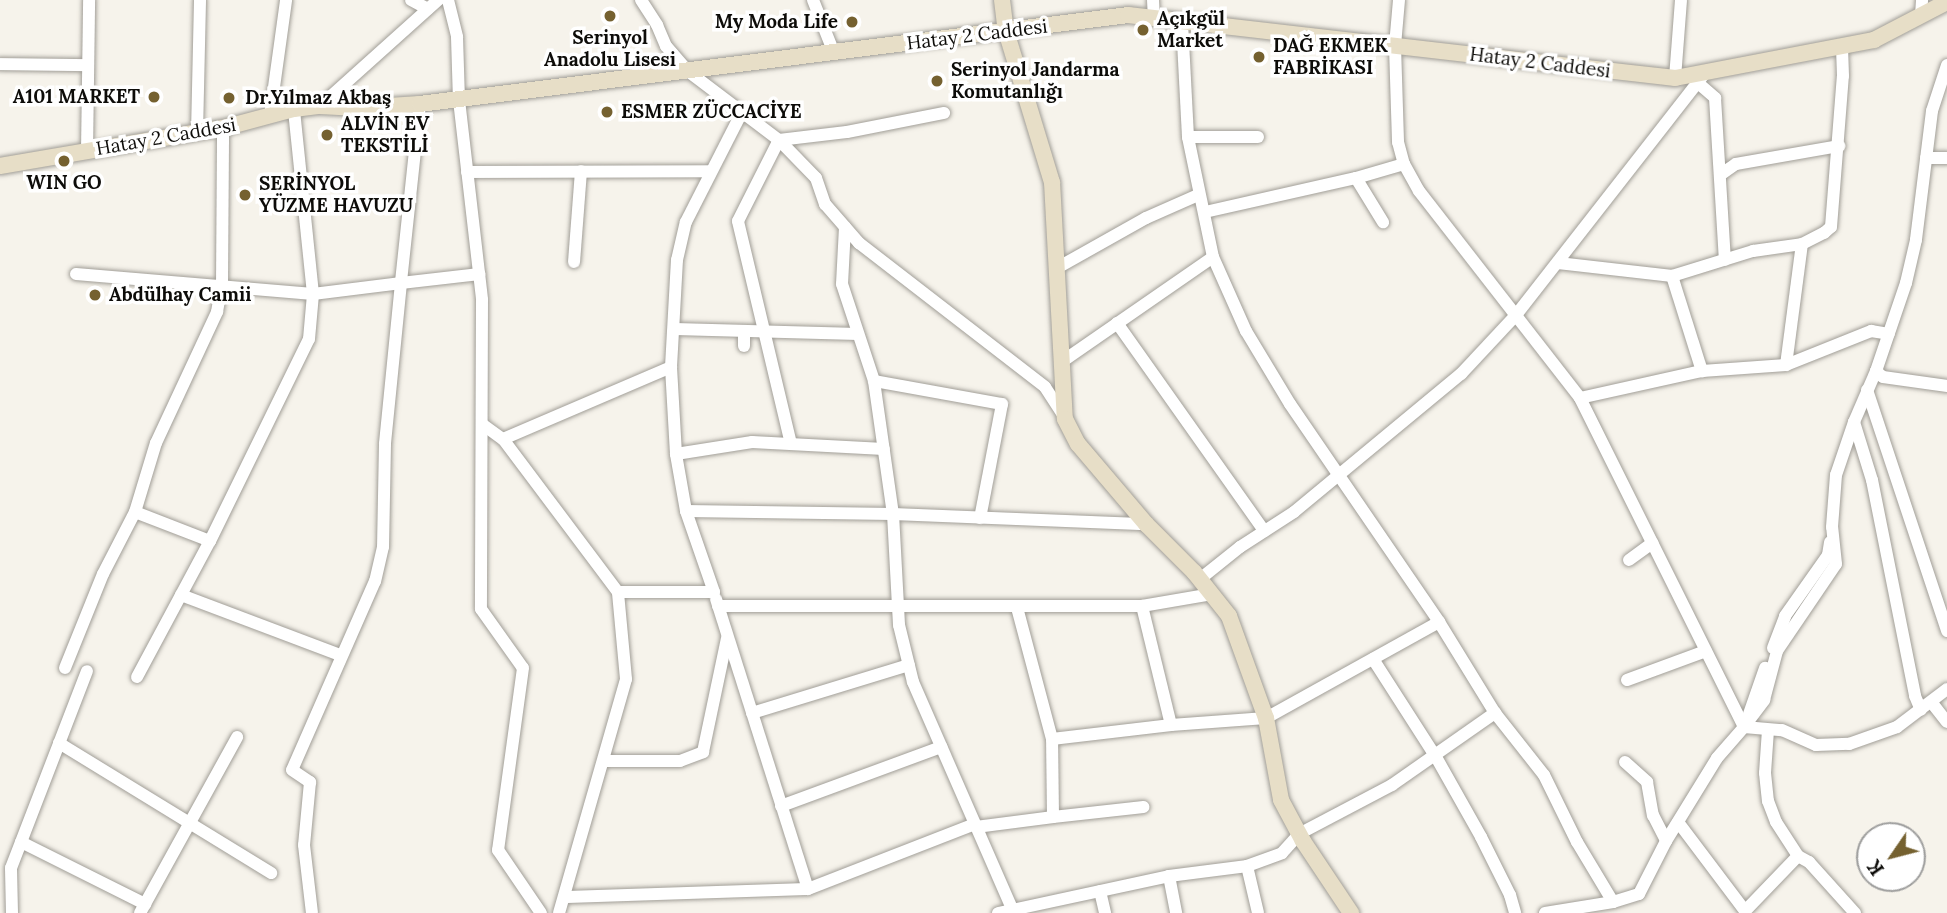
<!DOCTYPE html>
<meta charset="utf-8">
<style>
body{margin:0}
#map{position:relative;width:1947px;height:913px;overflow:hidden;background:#f6f3eb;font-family:Lora,serif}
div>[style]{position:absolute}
.roads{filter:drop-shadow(0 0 2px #a19e97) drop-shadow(0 0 2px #a19e97)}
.street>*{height:12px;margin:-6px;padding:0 6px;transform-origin:6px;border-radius:6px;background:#fff}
.secondary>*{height:16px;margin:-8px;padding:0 8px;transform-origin:8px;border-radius:8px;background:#e7dec7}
.dots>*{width:19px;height:19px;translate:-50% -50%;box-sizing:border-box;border:4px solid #fff;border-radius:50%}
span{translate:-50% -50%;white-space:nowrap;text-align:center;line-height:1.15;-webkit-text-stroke:7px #fff;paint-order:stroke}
.poi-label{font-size:19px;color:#0d0c09;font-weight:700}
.left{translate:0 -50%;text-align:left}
.right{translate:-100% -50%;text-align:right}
.street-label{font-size:19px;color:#0d0c09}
.north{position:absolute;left:1856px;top:822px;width:70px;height:70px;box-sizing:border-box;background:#fff;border:2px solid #9e9e9d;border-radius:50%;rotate:235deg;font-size:19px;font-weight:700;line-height:28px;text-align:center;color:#0d0c09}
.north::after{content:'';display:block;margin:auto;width:24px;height:32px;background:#756130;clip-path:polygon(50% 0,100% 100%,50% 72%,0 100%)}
</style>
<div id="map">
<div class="roads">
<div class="street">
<div style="left:411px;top:0;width:19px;rotate:28deg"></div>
<div style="left:448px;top:0;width:38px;rotate:76deg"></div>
<div style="left:457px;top:37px;width:63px;rotate:88.2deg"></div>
<div style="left:459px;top:100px;width:201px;rotate:83.4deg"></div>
<div style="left:482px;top:300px;width:309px;rotate:90.2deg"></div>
<div style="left:481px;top:609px;width:72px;rotate:54.6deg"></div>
<div style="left:523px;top:668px;width:184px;rotate:97.8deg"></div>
<div style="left:498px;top:850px;width:76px;rotate:55.7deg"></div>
<div style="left:641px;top:0;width:30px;rotate:57deg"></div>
<div style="left:657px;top:25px;width:23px;rotate:67deg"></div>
<div style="left:666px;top:46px;width:35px;rotate:49deg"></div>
<div style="left:689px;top:72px;width:113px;rotate:37.1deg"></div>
<div style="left:779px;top:140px;width:53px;rotate:45.8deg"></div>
<div style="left:816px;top:178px;width:28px;rotate:71deg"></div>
<div style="left:825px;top:204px;width:52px;rotate:48.9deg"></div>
<div style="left:859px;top:243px;width:235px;rotate:37.7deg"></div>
<div style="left:1045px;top:387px;width:37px;rotate:57deg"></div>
<div style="left:813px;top:0;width:57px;rotate:68.4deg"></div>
<div style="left:1153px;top:0;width:18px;rotate:87deg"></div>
<div style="left:1399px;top:0;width:46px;rotate:95deg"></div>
<div style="left:1395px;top:46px;width:96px;rotate:88.2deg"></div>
<div style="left:1398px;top:142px;width:23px;rotate:75deg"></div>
<div style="left:1404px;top:164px;width:31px;rotate:61deg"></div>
<div style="left:1419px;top:191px;width:262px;rotate:52.1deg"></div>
<div style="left:1580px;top:398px;width:125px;rotate:-12.5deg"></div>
<div style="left:1702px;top:371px;width:84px;rotate:-4.1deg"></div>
<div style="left:1786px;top:365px;width:92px;rotate:-21.8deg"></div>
<div style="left:1871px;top:331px;width:18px;rotate:9deg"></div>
<div style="left:1921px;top:15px;width:15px;rotate:-86deg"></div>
<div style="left:0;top:64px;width:88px;rotate:0.7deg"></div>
<div style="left:1947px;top:65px;width:48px;rotate:108.1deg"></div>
<div style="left:1932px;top:111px;width:130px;rotate:97.1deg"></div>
<div style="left:1916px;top:240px;width:44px;rotate:103.1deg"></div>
<div style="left:1906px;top:283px;width:93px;rotate:108.8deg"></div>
<div style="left:1876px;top:371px;width:9px;rotate:41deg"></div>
<div style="left:1883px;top:377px;width:65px;rotate:8deg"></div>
<div style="left:1675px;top:78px;width:78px;rotate:-85.6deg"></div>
<div style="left:1698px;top:83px;width:23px;rotate:41deg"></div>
<div style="left:1715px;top:98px;width:162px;rotate:86.5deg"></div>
<div style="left:420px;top:104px;width:180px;rotate:96.1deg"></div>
<div style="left:401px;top:283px;width:79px;rotate:-6.6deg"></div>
<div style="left:320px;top:106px;width:159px;rotate:-41.9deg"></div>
<div style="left:270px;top:116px;width:117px;rotate:-82.1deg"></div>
<div style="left:197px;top:133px;width:133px;rotate:-88.7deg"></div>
<div style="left:1188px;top:137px;width:70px"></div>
<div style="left:87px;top:152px;width:152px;rotate:-89.2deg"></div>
<div style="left:1926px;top:158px;width:21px"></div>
<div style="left:467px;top:172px;width:244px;rotate:-0.2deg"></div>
<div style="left:1720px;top:175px;width:19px;rotate:-35deg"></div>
<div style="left:1736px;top:164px;width:105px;rotate:-9.9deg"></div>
<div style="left:1356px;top:178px;width:52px;rotate:58.5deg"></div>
<div style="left:1205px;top:212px;width:155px;rotate:-12.7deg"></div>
<div style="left:1356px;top:178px;width:50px;rotate:-16.3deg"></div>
<div style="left:845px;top:227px;width:57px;rotate:93deg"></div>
<div style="left:842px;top:284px;width:102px;rotate:71.7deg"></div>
<div style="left:874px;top:381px;width:134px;rotate:81.9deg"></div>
<div style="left:893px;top:514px;width:111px;rotate:86.9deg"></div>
<div style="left:899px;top:625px;width:59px;rotate:76.2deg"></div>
<div style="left:913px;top:682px;width:252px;rotate:66.4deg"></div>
<div style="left:1213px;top:257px;width:81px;rotate:66deg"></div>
<div style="left:1246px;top:331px;width:85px;rotate:58.9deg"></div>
<div style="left:1290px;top:404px;width:264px;rotate:55.6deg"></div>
<div style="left:1439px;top:622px;width:107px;rotate:58.4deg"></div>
<div style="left:1495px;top:713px;width:79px;rotate:51.7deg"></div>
<div style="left:1544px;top:775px;width:75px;rotate:63.8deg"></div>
<div style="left:1577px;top:842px;width:70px;rotate:59deg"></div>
<div style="left:574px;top:262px;width:91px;rotate:-85.6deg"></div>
<div style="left:1558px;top:263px;width:115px;rotate:6.5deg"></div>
<div style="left:1672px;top:276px;width:85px;rotate:-17.2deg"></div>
<div style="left:1753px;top:251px;width:49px;rotate:-8.1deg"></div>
<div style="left:1802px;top:244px;width:25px;rotate:-27deg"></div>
<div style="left:1824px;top:233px;width:9px;rotate:-41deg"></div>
<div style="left:1831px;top:227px;width:151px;rotate:-85.5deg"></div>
<div style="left:1843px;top:76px;width:30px;rotate:-92deg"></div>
<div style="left:1057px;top:268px;width:102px;rotate:-29.3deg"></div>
<div style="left:1146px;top:218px;width:57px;rotate:-23.9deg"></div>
<div style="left:76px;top:274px;width:238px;rotate:4.8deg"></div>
<div style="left:313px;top:294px;width:89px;rotate:-7.1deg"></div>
<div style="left:401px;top:283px;width:162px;rotate:95.7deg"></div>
<div style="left:385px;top:444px;width:103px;rotate:91.1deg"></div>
<div style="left:383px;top:547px;width:35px;rotate:103deg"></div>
<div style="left:375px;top:581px;width:206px;rotate:113.7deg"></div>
<div style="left:292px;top:770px;width:22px;rotate:34deg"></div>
<div style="left:310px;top:782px;width:63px;rotate:95.4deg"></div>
<div style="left:304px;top:845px;width:68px;rotate:83.3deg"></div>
<div style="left:1672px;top:276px;width:100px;rotate:72.5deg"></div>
<div style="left:1117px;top:323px;width:255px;rotate:54.7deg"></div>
<div style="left:675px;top:329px;width:183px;rotate:1.6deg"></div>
<div style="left:744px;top:331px;width:15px;rotate:90deg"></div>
<div style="left:1060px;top:363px;width:186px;rotate:-34.7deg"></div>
<div style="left:1213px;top:257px;width:123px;rotate:-101.8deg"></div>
<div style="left:1188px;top:137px;width:115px;rotate:-93deg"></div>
<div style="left:1786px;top:365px;width:122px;rotate:-82.5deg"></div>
<div style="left:1876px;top:371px;width:56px;rotate:113.3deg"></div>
<div style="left:1854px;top:422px;width:61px;rotate:72.8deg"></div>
<div style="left:1872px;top:480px;width:220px;rotate:78.7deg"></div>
<div style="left:1915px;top:696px;width:15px;rotate:67deg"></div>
<div style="left:874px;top:381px;width:130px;rotate:10.2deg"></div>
<div style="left:1002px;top:404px;width:116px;rotate:100.9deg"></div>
<div style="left:1867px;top:390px;width:254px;rotate:71.6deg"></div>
<div style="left:1580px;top:398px;width:368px;rotate:63.5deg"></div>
<div style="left:482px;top:424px;width:26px;rotate:36deg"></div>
<div style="left:503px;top:439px;width:183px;rotate:-23.2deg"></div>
<div style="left:503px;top:439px;width:191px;rotate:53.1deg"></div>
<div style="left:791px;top:444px;width:229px;rotate:-103.4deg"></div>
<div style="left:738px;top:221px;width:91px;rotate:-63.2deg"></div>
<div style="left:779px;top:140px;width:68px;rotate:-6.7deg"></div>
<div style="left:847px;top:132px;width:99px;rotate:-11.1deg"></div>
<div style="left:676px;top:454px;width:77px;rotate:-9deg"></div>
<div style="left:752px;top:442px;width:132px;rotate:3deg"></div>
<div style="left:686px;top:511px;width:207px;rotate:0.8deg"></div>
<div style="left:893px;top:514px;width:253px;rotate:2.3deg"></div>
<div style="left:210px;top:541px;width:80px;rotate:-158.9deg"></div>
<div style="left:135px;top:512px;width:72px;rotate:-73.1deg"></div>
<div style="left:156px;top:443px;width:145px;rotate:-65deg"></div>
<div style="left:217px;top:312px;width:28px;rotate:-80deg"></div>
<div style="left:222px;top:284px;width:156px;rotate:-89.6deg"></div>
<div style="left:1629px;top:560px;width:29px;rotate:-36deg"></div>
<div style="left:1200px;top:579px;width:51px;rotate:-38.7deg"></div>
<div style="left:1240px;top:547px;width:64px;rotate:-32.9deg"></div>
<div style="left:1294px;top:512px;width:217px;rotate:-39.6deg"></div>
<div style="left:1461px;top:374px;width:81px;rotate:-47deg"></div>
<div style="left:1516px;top:315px;width:308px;rotate:-52deg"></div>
<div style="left:181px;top:595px;width:170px;rotate:20.7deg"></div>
<div style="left:716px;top:599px;width:304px;rotate:72.4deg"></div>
<div style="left:718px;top:606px;width:424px"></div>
<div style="left:1142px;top:606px;width:71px;rotate:-9.7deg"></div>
<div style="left:1142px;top:606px;width:122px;rotate:76.3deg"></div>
<div style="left:1773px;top:648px;width:34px;rotate:-69deg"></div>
<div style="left:1785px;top:616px;width:75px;rotate:-54.8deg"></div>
<div style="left:1828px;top:555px;width:13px;rotate:-81deg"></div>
<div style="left:1373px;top:659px;width:117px;rotate:57.3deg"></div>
<div style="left:1436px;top:757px;width:92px;rotate:60.6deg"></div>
<div style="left:1481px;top:837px;width:65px;rotate:63.4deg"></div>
<div style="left:1510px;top:895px;width:19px;rotate:74deg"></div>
<div style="left:65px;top:668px;width:101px;rotate:-68deg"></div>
<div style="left:103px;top:574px;width:70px;rotate:-62.7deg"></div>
<div style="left:137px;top:677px;width:154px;rotate:-61.8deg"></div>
<div style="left:210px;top:541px;width:225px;rotate:-63.9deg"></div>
<div style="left:309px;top:339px;width:45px;rotate:-84.9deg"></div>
<div style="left:313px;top:294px;width:186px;rotate:-95.9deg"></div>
<div style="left:1627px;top:680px;width:84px;rotate:-20.2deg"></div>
<div style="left:1932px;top:703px;width:24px;rotate:52deg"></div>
<div style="left:752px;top:713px;width:164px;rotate:-17deg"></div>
<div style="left:1749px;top:714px;width:49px;rotate:-70.8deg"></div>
<div style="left:1744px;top:727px;width:34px;rotate:-53deg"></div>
<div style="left:1764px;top:700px;width:51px;rotate:-75.1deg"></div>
<div style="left:1777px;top:651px;width:105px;rotate:-55.9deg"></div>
<div style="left:1836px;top:564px;width:37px;rotate:-96deg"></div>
<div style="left:1832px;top:527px;width:52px;rotate:-85.6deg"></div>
<div style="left:1836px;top:475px;width:56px;rotate:-71.2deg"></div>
<div style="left:1768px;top:730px;width:43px;rotate:94deg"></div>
<div style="left:1765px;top:773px;width:28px;rotate:84deg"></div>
<div style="left:1768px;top:801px;width:22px;rotate:69deg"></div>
<div style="left:1776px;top:822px;width:40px;rotate:57.1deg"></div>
<div style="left:1798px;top:856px;width:13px;rotate:29deg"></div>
<div style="left:1809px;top:862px;width:69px;rotate:48deg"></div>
<div style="left:1052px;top:739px;width:120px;rotate:-6.7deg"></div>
<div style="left:1171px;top:725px;width:95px;rotate:-4.2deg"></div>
<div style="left:1266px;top:718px;width:198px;rotate:-29deg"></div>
<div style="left:59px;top:743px;width:249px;rotate:31.5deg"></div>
<div style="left:604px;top:761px;width:76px"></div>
<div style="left:680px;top:761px;width:25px;rotate:-21deg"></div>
<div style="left:703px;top:752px;width:116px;rotate:-78.1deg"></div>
<div style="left:1625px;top:762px;width:30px;rotate:42deg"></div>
<div style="left:1647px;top:782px;width:34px;rotate:80deg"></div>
<div style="left:1653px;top:815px;width:29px;rotate:63deg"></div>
<div style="left:781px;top:806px;width:171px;rotate:-20.2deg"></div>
<div style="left:1053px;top:817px;width:91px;rotate:-6.3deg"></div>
<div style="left:1678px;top:822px;width:111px;rotate:53deg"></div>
<div style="left:1745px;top:911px;width:76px;rotate:-46.1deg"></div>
<div style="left:976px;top:827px;width:78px;rotate:-7.4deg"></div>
<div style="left:1053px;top:817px;width:78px;rotate:-90.7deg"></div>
<div style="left:1052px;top:739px;width:137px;rotate:-104.9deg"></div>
<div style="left:21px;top:842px;width:139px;rotate:26.6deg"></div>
<div style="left:1247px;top:866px;width:48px;rotate:76.8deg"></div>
<div style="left:1169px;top:876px;width:38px;rotate:79deg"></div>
<div style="left:1100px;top:891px;width:23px;rotate:77deg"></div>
<div style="left:566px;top:897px;width:242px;rotate:-1.9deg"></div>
<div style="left:808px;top:889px;width:179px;rotate:-21.3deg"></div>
<div style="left:12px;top:913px;width:45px;rotate:-91.3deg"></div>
<div style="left:11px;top:868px;width:211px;rotate:-68.9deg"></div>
<div style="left:140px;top:913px;width:201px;rotate:-61.1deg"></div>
<div style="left:559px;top:913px;width:243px;rotate:-74deg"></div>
<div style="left:626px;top:679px;width:87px;rotate:-95.3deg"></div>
<div style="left:618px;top:592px;width:96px"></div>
<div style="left:714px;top:592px;width:86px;rotate:-109.1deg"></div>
<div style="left:686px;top:511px;width:58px;rotate:-100deg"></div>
<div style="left:676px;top:454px;width:87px;rotate:-93.3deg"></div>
<div style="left:671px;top:367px;width:107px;rotate:-86.8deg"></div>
<div style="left:677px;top:260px;width:39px;rotate:-77deg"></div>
<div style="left:686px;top:222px;width:121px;rotate:-63deg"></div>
<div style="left:998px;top:913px;width:175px;rotate:-12.2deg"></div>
<div style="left:1169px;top:876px;width:79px;rotate:-7.3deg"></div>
<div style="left:1247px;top:866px;width:37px;rotate:-20deg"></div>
<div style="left:1282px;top:853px;width:25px;rotate:-48deg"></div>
<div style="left:1299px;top:834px;width:105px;rotate:-27.8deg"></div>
<div style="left:1392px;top:785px;width:126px;rotate:-35deg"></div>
<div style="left:1545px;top:913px;width:69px;rotate:-9.2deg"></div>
<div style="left:1613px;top:902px;width:27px;rotate:-17deg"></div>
<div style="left:1639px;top:894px;width:59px;rotate:-63deg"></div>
<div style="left:1666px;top:841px;width:97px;rotate:-58.4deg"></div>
<div style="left:1717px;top:758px;width:41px;rotate:-48.9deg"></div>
<div style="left:1744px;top:727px;width:38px;rotate:5deg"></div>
<div style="left:1782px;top:730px;width:37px;rotate:24deg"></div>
<div style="left:1816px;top:745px;width:33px;rotate:-2deg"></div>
<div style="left:1849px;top:744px;width:51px;rotate:-19.5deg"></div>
<div style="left:1897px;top:727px;width:63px;rotate:-37.2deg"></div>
</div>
<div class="secondary">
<div style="left:1002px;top:0;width:31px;rotate:83deg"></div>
<div style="left:1006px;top:31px;width:158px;rotate:73.1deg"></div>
<div style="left:1052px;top:182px;width:237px;rotate:86.9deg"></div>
<div style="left:1065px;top:419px;width:28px;rotate:63deg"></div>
<div style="left:1078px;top:444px;width:105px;rotate:49.6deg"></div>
<div style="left:1146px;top:524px;width:68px;rotate:45deg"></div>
<div style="left:1194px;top:572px;width:56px;rotate:51.5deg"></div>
<div style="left:1229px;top:616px;width:109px;rotate:70.1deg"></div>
<div style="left:1266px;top:718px;width:83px;rotate:79.6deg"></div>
<div style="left:1281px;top:800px;width:47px;rotate:61.8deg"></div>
<div style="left:1303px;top:841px;width:87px;rotate:56.3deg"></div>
<div style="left:0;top:166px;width:226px;rotate:-9.7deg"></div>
<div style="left:223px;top:128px;width:73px;rotate:-15deg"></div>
<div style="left:294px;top:109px;width:26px;rotate:-7deg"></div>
<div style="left:320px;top:106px;width:38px;rotate:3deg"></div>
<div style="left:358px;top:108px;width:62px;rotate:-3.7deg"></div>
<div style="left:420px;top:104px;width:714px;rotate:-7.16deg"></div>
<div style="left:1128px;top:15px;width:551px;rotate:6.57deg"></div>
<div style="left:1675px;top:78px;width:203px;rotate:-10.8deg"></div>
<div style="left:1874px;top:40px;width:82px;rotate:-27.5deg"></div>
</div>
</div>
<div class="dots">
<div style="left:610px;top:16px;background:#756130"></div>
<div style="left:852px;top:22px;background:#756130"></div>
<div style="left:1143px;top:30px;background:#756130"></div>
<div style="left:1259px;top:57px;background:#756130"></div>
<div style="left:937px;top:81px;background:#756130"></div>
<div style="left:154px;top:97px;background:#756130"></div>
<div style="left:229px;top:98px;background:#756130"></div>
<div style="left:607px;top:112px;background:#756130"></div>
<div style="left:327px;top:135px;background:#756130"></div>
<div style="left:64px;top:161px;background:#756130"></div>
<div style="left:245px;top:195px;background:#756130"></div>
<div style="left:95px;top:295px;background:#756130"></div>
</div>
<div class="poi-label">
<span class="left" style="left:1157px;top:30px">Açıkgül<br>Market</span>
<span class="right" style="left:838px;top:22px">My Moda Life</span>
<span style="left:610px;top:49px">Serinyol<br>Anadolu Lisesi</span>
<span class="left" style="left:1273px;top:57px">DAĞ EKMEK<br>FABRİKASI</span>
<span class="left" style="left:951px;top:81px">Serinyol Jandarma<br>Komutanlığı</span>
<span class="right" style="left:140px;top:97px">A101 MARKET</span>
<span class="left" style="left:245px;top:98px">Dr.Yılmaz Akbaş</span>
<span class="left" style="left:621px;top:112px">ESMER ZÜCCACİYE</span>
<span class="left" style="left:341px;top:135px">ALVİN EV<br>TEKSTİLİ</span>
<span style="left:64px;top:183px">WIN GO</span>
<span class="left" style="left:259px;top:195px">SERİNYOL<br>YÜZME HAVUZU</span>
<span class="left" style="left:109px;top:295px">Abdülhay Camii</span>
</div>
<div class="street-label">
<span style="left:977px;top:35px;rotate:-7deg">Hatay 2 Caddesi</span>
<span style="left:1540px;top:63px;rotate:7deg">Hatay 2 Caddesi</span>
<span style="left:166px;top:137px;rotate:-10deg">Hatay 2 Caddesi</span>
</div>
<div class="north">K</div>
</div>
